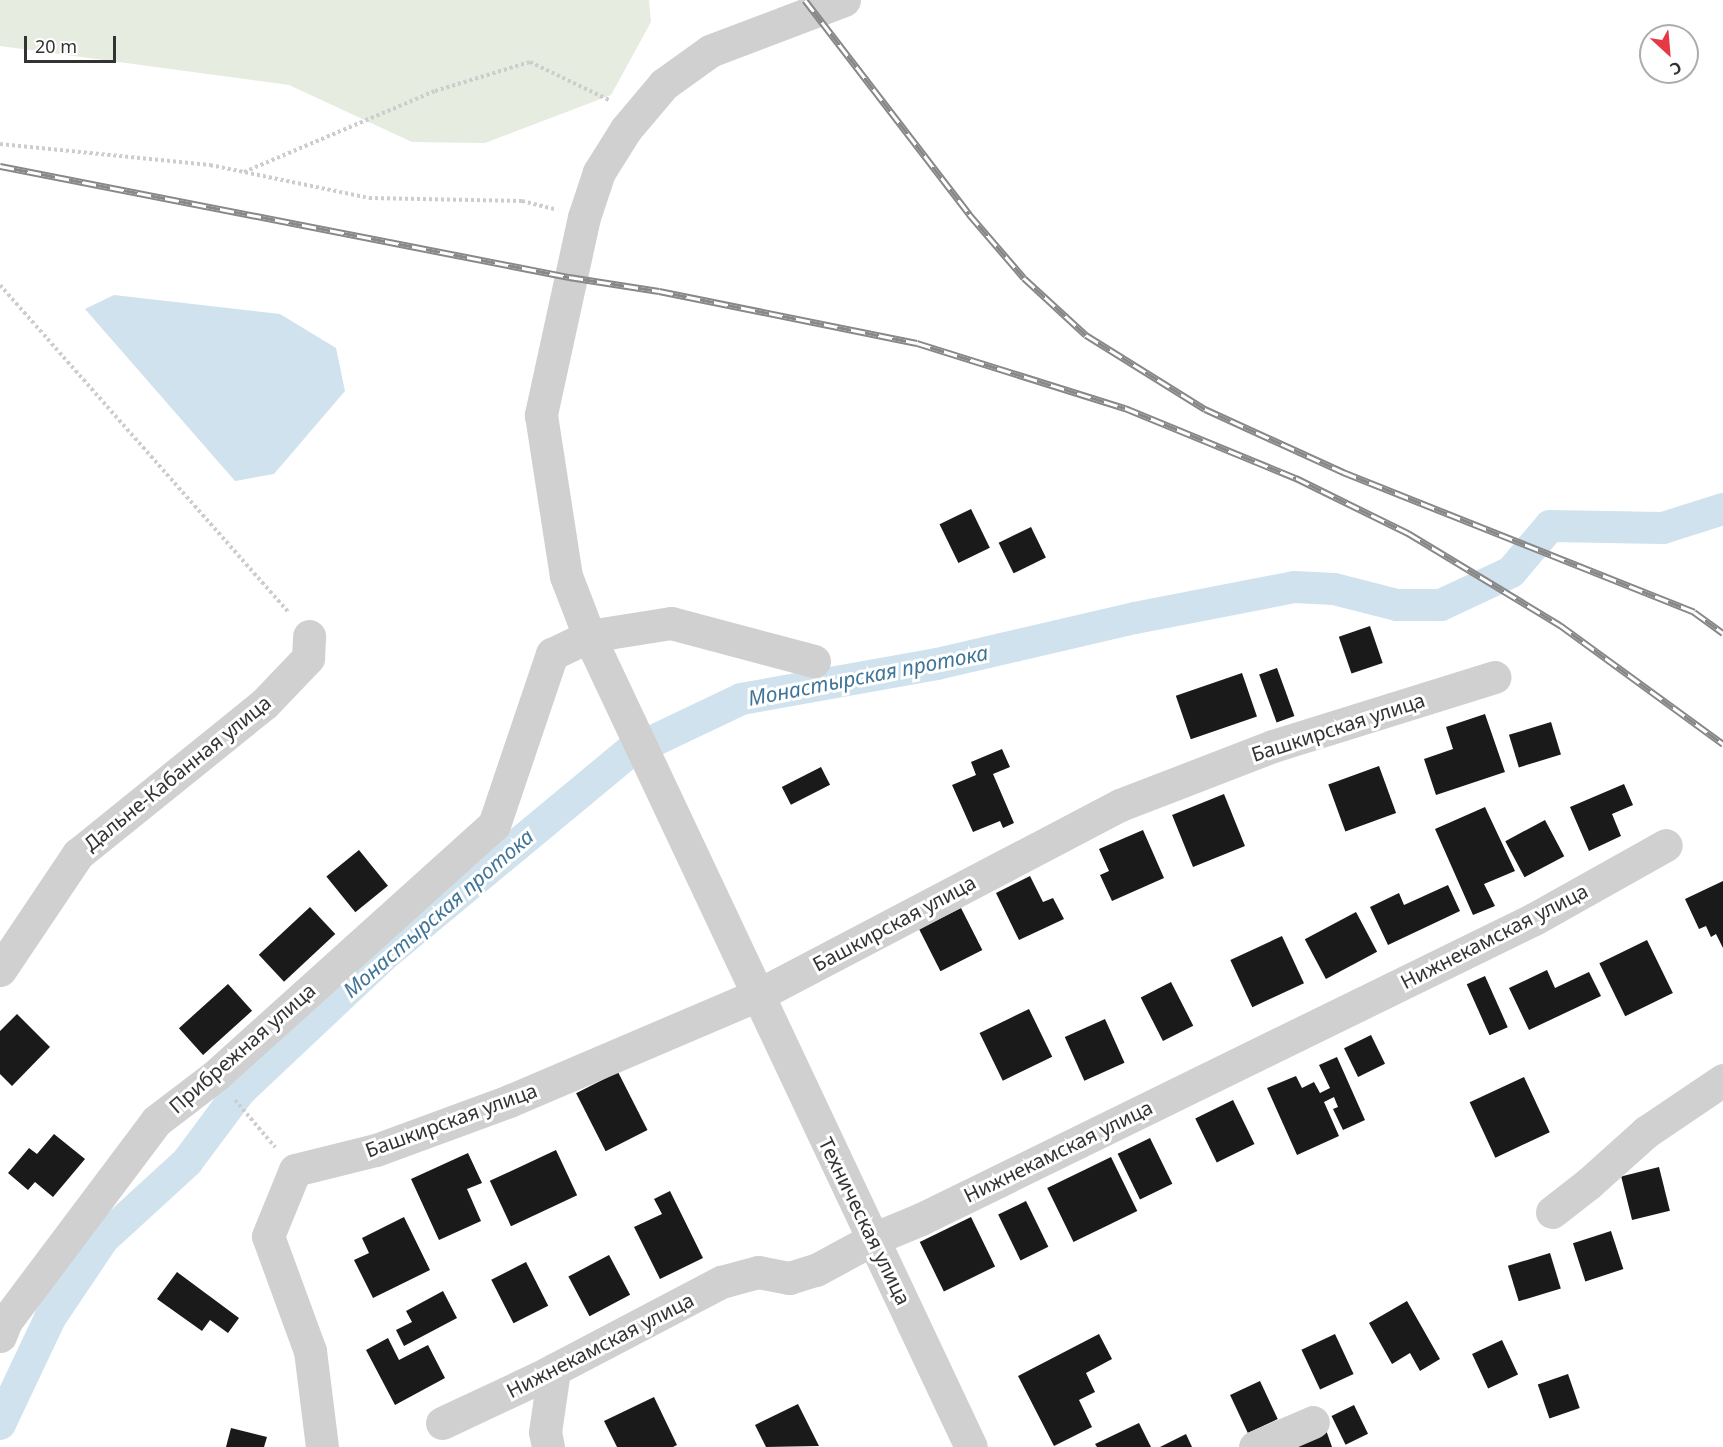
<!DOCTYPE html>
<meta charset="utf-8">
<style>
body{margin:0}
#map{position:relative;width:1723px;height:1447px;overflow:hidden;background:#fff;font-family:"Noto Sans",sans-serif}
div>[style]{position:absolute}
.green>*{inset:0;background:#e6ecdf}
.water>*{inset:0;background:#cfe2ee}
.canal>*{height:32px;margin:-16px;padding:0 16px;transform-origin:16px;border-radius:16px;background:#cfe2ee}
.building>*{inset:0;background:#1a1a1a;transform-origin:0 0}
.path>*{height:4px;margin-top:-2px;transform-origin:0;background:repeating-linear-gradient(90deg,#cdcdcd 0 3px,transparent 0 6px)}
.minor>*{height:33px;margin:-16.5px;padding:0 16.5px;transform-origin:16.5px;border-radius:16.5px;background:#d0d0d0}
.rail>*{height:7px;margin-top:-3.5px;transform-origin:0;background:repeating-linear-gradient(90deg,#fff 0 14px,#888 0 28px);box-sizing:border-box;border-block:2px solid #888}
span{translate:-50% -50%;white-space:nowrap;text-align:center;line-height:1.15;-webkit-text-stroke:6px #fff;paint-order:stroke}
.street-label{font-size:20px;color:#333}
.water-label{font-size:21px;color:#3f7597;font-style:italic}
.north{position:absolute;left:1639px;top:24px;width:60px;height:60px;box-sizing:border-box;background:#fff;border:2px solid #adadad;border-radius:50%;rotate:154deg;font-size:16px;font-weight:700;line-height:24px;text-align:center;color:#333}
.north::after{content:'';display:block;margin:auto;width:21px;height:27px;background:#e63946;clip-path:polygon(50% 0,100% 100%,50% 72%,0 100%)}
.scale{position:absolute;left:24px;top:36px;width:92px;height:27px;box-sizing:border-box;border:3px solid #333;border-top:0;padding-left:8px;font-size:18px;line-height:21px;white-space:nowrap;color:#333;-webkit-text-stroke:4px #fff;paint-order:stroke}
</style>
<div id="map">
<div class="green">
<div style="clip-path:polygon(0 0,649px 0,651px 22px,611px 95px,485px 143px,412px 142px,289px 85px,0 46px)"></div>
</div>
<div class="water">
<div style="clip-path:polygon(114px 295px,280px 314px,336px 348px,345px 391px,274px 474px,235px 481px,85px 309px)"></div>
</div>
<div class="canal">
<div style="left:0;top:1424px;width:117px;rotate:-64.7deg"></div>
<div style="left:50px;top:1318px;width:95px;rotate:-56.1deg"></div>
<div style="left:103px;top:1239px;width:114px;rotate:-42.5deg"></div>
<div style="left:187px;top:1162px;width:89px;rotate:-53.3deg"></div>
<div style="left:240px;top:1091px;width:195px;rotate:-43.3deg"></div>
<div style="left:382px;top:957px;width:320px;rotate:-39.7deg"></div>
<div style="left:628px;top:753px;width:125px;rotate:-25.5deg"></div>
<div style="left:741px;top:699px;width:199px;rotate:-10.1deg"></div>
<div style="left:937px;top:664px;width:203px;rotate:-13.1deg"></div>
<div style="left:1135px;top:618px;width:162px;rotate:-11deg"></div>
<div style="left:1294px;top:587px;width:40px;rotate:2.9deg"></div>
<div style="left:1334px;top:589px;width:65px;rotate:14.3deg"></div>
<div style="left:1397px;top:605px;width:44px"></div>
<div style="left:1441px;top:605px;width:77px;rotate:-25.2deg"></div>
<div style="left:1511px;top:572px;width:60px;rotate:-49.7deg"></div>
<div style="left:1550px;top:526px;width:113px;rotate:1deg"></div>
<div style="left:1663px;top:528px;width:63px;rotate:-17.6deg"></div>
</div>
<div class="building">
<div style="left:971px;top:509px;width:43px;height:35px;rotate:64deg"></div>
<div style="left:1031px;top:527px;width:34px;height:36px;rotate:64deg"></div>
<div style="left:1370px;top:626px;width:39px;height:33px;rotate:71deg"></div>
<div style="left:1277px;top:668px;width:51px;height:19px;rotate:70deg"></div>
<div style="left:1242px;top:673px;width:46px;height:70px;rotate:71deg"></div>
<div style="clip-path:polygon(1485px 714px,1505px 772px,1436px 795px,1424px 759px,1453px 749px,1446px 727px)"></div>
<div style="left:1551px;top:722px;width:34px;height:44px;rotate:73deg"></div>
<div style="clip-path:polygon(1002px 749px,1010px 767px,993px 774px,1014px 823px,1003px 828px,1000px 821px,973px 832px,952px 785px,976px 775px,971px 762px)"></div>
<div style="left:1379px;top:766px;width:50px;height:54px;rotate:70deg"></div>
<div style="left:821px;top:767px;width:20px;height:44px;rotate:63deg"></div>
<div style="clip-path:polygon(1624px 784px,1633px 805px,1612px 814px,1621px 836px,1589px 851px,1570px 807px)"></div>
<div style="left:1224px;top:794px;width:56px;height:56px;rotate:68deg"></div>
<div style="clip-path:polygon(1485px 807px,1515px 871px,1484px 884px,1495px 906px,1473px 915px,1435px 829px)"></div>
<div style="left:1545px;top:820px;width:41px;height:45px;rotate:62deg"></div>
<div style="clip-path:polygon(1143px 830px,1164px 878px,1112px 901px,1100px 875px,1109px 871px,1099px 849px)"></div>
<div style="left:359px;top:850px;width:46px;height:42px;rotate:51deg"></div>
<div style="clip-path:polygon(1030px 876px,1043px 902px,1053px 898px,1064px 919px,1019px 940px,996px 893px)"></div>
<div style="clip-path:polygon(1723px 881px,1723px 948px,1716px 934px,1711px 937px,1706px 926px,1699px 929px,1685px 899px)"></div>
<div style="clip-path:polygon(1448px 885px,1460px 911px,1388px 945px,1370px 907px,1399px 893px,1404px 905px)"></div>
<div style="left:310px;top:907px;width:37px;height:70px;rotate:47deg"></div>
<div style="left:961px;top:908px;width:47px;height:47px;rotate:63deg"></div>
<div style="left:1356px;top:912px;width:45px;height:58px;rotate:62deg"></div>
<div style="left:1282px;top:936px;width:52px;height:57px;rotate:65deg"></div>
<div style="left:1647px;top:940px;width:59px;height:53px;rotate:64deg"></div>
<div style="clip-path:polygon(1547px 970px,1555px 988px,1589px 972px,1601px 996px,1529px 1030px,1509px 988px)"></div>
<div style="left:1485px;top:976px;width:56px;height:20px;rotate:66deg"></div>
<div style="left:1171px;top:982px;width:49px;height:34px;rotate:63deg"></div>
<div style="left:228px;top:984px;width:36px;height:66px;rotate:48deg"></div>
<div style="left:1029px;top:1009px;width:53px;height:55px;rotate:64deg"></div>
<div style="clip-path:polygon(17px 1014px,50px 1047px,12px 1086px,0 1074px,0 1031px)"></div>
<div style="left:1105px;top:1019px;width:48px;height:44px;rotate:66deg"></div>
<div style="left:1371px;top:1035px;width:32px;height:30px;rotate:64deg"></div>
<div style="clip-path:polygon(1337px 1057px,1365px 1120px,1343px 1130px,1333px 1109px,1338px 1107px,1334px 1097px,1324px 1102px,1339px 1136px,1297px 1155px,1267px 1088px,1296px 1076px,1302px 1088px,1314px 1082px,1320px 1093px,1330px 1088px,1319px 1065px)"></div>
<div style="left:618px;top:1072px;width:65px;height:47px;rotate:63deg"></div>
<div style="left:1524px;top:1077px;width:61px;height:60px;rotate:65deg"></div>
<div style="left:1233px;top:1100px;width:49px;height:42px;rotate:64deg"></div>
<div style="clip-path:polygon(54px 1134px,85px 1159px,53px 1197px,35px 1182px,28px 1190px,8px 1173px,29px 1148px,37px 1154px)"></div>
<div style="left:1150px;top:1138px;width:51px;height:36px;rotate:64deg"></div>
<div style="left:556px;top:1150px;width:50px;height:73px;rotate:65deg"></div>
<div style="clip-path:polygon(468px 1153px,482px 1183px,467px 1189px,481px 1221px,439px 1240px,411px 1179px)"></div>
<div style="left:1111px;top:1157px;width:60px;height:71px;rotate:64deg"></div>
<div style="left:1659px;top:1167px;width:45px;height:39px;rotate:76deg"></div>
<div style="clip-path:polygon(670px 1191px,703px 1258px,660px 1279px,634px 1227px,662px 1214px,654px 1199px)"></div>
<div style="left:1026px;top:1201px;width:51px;height:31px;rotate:64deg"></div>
<div style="clip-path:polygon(404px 1217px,430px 1270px,373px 1298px,354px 1260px,369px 1253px,362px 1238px)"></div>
<div style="left:971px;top:1217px;width:55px;height:57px;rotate:64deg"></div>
<div style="left:1611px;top:1231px;width:40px;height:40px;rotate:72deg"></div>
<div style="left:1550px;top:1253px;width:37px;height:44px;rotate:73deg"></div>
<div style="left:609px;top:1255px;width:45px;height:46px;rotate:62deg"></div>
<div style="left:526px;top:1262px;width:49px;height:39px;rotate:63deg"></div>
<div style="clip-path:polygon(177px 1272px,239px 1318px,228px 1333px,210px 1320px,202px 1331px,157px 1299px)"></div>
<div style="clip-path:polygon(443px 1291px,457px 1318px,404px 1346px,396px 1330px,412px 1322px,406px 1311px)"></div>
<div style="clip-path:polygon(1407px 1301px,1440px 1359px,1420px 1371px,1410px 1353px,1392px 1364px,1369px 1323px)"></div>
<div style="clip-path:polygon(1099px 1334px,1112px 1359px,1086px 1373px,1095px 1392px,1079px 1400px,1092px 1427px,1054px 1446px,1018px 1376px)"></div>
<div style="left:1335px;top:1334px;width:44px;height:37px;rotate:65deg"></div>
<div style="clip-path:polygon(388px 1338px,399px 1360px,428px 1345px,445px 1378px,395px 1405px,366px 1350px)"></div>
<div style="left:1502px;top:1340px;width:38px;height:33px;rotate:65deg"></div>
<div style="left:1568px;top:1374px;width:36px;height:32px;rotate:71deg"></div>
<div style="left:1260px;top:1381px;width:42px;height:33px;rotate:65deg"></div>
<div style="clip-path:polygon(654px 1397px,677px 1445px,673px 1447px,617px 1447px,604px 1421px)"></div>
<div style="clip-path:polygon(798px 1404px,819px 1446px,766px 1447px,755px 1425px)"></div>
<div style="left:1354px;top:1405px;width:32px;height:25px;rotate:64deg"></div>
<div style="clip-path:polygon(1139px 1423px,1151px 1447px,1097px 1447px,1095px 1444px)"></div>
<div style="clip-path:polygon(231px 1428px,267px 1437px,264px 1447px,226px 1447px)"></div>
<div style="clip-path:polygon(1326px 1430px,1332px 1447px,1289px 1447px)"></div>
<div style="clip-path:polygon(1186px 1434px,1192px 1447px,1160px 1447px)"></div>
</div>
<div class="path">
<div style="left:0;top:144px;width:211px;rotate:5.7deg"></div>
<div style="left:210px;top:165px;width:162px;rotate:11.7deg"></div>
<div style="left:369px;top:198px;width:153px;rotate:1.1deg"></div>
<div style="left:522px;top:201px;width:33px;rotate:14deg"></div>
<div style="left:244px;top:172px;width:207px;rotate:-23deg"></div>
<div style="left:435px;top:91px;width:99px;rotate:-17deg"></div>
<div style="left:530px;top:62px;width:88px;rotate:25.7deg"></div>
<div style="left:0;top:285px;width:437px;rotate:48.6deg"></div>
<div style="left:235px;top:1100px;width:62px;rotate:49.6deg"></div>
</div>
<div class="minor">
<div style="left:844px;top:0;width:143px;rotate:159.2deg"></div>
<div style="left:710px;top:51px;width:57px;rotate:144.3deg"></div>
<div style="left:664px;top:84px;width:59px;rotate:130.2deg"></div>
<div style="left:626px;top:129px;width:51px;rotate:122.1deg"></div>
<div style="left:599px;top:172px;width:47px;rotate:108.4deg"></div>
<div style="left:584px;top:217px;width:203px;rotate:102.3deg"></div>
<div style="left:541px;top:415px;width:163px;rotate:81.2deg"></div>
<div style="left:566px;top:576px;width:64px;rotate:69deg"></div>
<div style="left:589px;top:636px;width:896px;rotate:64.78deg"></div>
<div style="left:0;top:970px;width:140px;rotate:-56.1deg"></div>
<div style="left:78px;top:854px;width:239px;rotate:-38.9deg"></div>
<div style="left:264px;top:704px;width:64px;rotate:-46.3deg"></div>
<div style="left:308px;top:658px;width:22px;rotate:-87deg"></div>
<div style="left:1552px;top:1212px;width:46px;rotate:-37.9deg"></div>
<div style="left:1588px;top:1184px;width:78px;rotate:-41.9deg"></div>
<div style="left:1646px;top:1132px;width:93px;rotate:-34deg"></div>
<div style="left:0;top:1336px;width:16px;rotate:-68deg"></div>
<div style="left:6px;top:1321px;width:250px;rotate:-53.1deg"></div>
<div style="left:156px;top:1121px;width:74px;rotate:-37.3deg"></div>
<div style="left:215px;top:1076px;width:375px;rotate:-42deg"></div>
<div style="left:494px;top:825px;width:181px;rotate:-71.3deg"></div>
<div style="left:552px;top:654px;width:41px;rotate:-25.9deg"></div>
<div style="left:589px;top:636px;width:83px;rotate:-9deg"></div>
<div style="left:671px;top:623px;width:148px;rotate:14.9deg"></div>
<div style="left:442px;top:1423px;width:106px;rotate:-25.1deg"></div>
<div style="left:538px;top:1378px;width:207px;rotate:-27.7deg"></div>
<div style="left:721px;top:1282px;width:38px;rotate:-15deg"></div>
<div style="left:758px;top:1272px;width:32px;rotate:11deg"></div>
<div style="left:789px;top:1278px;width:28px;rotate:-17deg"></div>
<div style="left:816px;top:1270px;width:65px;rotate:-28.5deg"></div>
<div style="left:873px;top:1239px;width:52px;rotate:-22.6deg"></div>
<div style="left:921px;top:1219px;width:682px;rotate:-26.08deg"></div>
<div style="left:1534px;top:919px;width:151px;rotate:-29.3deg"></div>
<div style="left:322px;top:1447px;width:97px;rotate:-97.1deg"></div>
<div style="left:310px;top:1351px;width:122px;rotate:-110.1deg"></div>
<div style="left:268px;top:1236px;width:71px;rotate:-67.8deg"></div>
<div style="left:295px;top:1170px;width:83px;rotate:-13.9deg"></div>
<div style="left:376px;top:1150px;width:142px;rotate:-20.2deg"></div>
<div style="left:509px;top:1101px;width:271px;rotate:-23.1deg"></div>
<div style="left:758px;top:995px;width:409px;rotate:-27.7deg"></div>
<div style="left:1120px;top:805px;width:164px;rotate:-21.1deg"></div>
<div style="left:1273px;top:746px;width:232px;rotate:-17.3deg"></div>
<div style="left:548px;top:1447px;width:15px;rotate:-101deg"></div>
<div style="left:545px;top:1432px;width:63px;rotate:-81.7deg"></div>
<div style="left:1255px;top:1447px;width:63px;rotate:-23.3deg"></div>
</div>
<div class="rail">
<div style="left:805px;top:0;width:270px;rotate:52.5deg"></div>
<div style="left:969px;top:214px;width:84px;rotate:49.3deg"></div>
<div style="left:1024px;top:278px;width:84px;rotate:42.6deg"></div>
<div style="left:1086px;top:335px;width:140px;rotate:31.9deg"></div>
<div style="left:1205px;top:409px;width:152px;rotate:24.5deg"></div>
<div style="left:1343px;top:472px;width:378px;rotate:21.7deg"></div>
<div style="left:1694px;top:612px;width:36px;rotate:36deg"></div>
<div style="left:0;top:166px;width:580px;rotate:11.04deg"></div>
<div style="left:569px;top:277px;width:91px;rotate:8.8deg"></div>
<div style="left:659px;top:291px;width:263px;rotate:11.4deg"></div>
<div style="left:917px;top:343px;width:218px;rotate:17.4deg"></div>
<div style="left:1125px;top:408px;width:185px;rotate:22.3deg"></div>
<div style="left:1296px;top:478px;width:125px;rotate:26.2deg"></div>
<div style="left:1408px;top:533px;width:178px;rotate:31.2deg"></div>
<div style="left:1560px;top:625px;width:202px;rotate:36.1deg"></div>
</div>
<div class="street-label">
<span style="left:1338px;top:727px;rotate:-18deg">Башкирская улица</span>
<span style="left:177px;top:773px;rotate:-39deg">Дальне-Кабанная улица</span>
<span style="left:894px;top:923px;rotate:-28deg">Башкирская улица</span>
<span style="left:1494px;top:936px;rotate:-27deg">Нижнекамская улица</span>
<span style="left:242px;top:1048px;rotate:-41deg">Прибрежная улица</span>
<span style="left:451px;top:1120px;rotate:-20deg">Башкирская улица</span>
<span style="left:1058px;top:1151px;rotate:-26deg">Нижнекамская улица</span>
<span style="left:865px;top:1221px;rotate:64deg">Техническая улица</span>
<span style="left:600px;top:1345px;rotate:-27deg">Нижнекамская улица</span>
</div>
<div class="water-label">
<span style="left:868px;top:675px;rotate:-11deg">Монастырская протока</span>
<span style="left:438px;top:913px;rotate:-41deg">Монастырская протока</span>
</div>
<div class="north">С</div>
<div class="scale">20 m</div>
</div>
